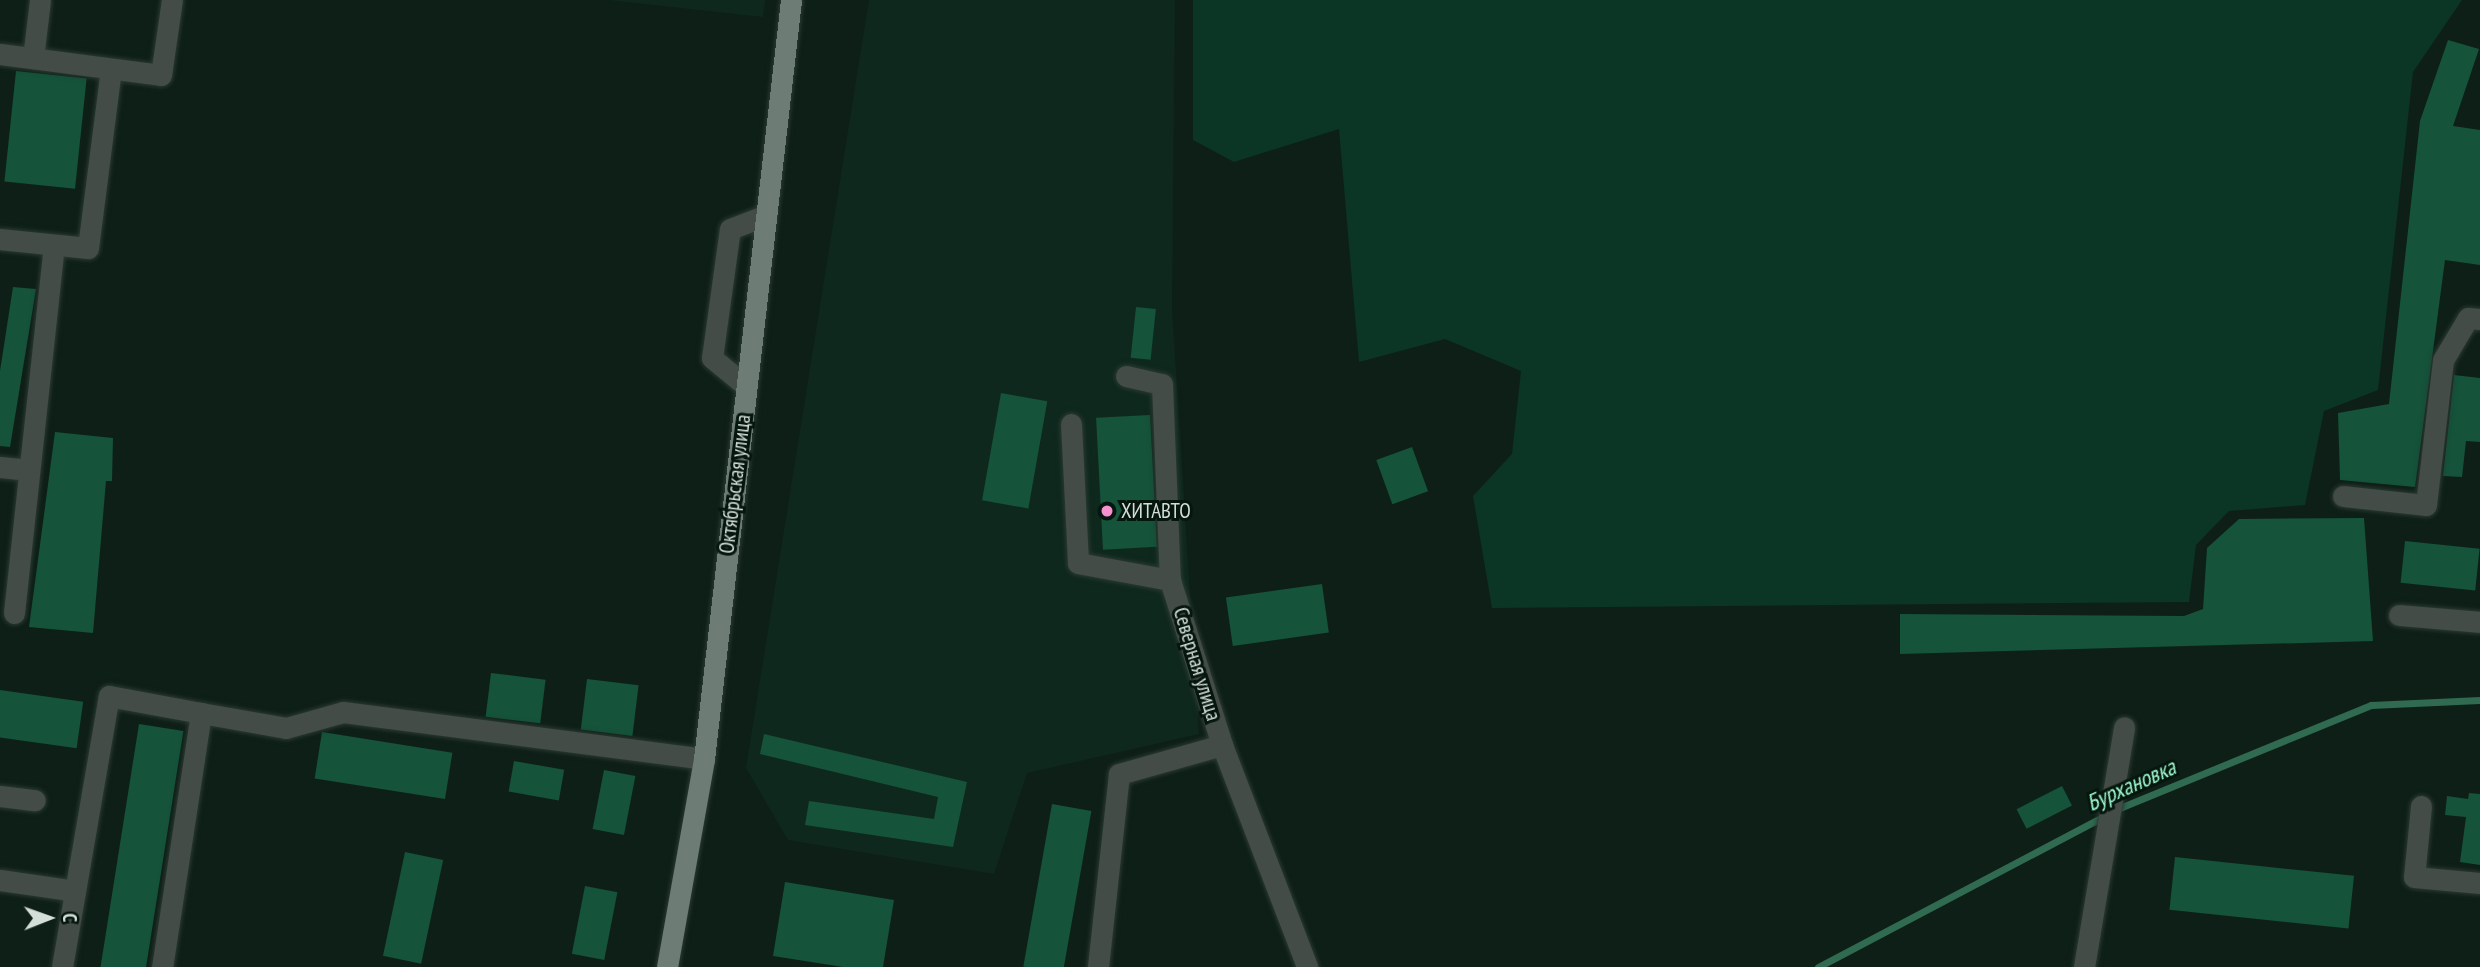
<!DOCTYPE html>
<meta charset="utf-8">
<style>
body{margin:0}
#map{position:relative;width:2480px;height:967px;overflow:hidden;background:#0e1f17;font-family:"PT Sans Narrow",sans-serif}
div>[style]{position:absolute}
.built>*{inset:0;background:#0f281d}
.green>*{inset:0;background:#0b3525}
.stream>*{height:7px;margin:-3.5px;padding:0 3.5px;transform-origin:3.5px;border-radius:3.5px;background:#2f6a51}
.building>*{inset:0;background:#15533b;transform-origin:0 0}
.roads{filter:drop-shadow(0 0 2px #2a3a32) drop-shadow(0 0 2px #2a3a32)}
.minor>*{height:21px;margin:-10.5px;padding:0 10.5px;transform-origin:10.5px;border-radius:10.5px;background:#444c48}
.major>*{height:21px;margin:-10.5px;padding:0 10.5px;transform-origin:10.5px;border-radius:10.5px;background:#6d7d75}
.dots>*{width:19px;height:19px;translate:-50% -50%;box-sizing:border-box;border:4px solid #05160e;border-radius:50%}
span{translate:-50% -50%;white-space:nowrap;text-align:center;line-height:1.15;-webkit-text-stroke:6px #05160e;paint-order:stroke}
.street-label{font-size:21px;color:#d4dfd9}
.poi-label{font-size:21px;color:#d4dfd9}
.left{translate:0 -50%;text-align:left}
.water-label{font-size:23px;color:#9ff9cf;font-style:italic}
.north{position:absolute;left:14px;top:883px;width:70px;height:70px;-webkit-text-stroke:5px #05160e;paint-order:stroke;rotate:89deg;font-size:19px;font-weight:700;line-height:28px;text-align:center;color:#d4dfd9}
.north::after{content:'';display:block;margin:auto;width:24px;height:32px;background:#d4dfd9;clip-path:polygon(50% 0,100% 100%,50% 72%,0 100%)}
</style>
<div id="map">
<div class="built">
<div style="clip-path:polygon(608px 0,765px 0,763px 17px)"></div>
<div style="clip-path:polygon(869px 0,1175px 0,1172px 309px,1199px 734px,1027px 773px,994px 874px,788px 840px,746px 768px)"></div>
</div>
<div class="green">
<div style="clip-path:polygon(1193px 0,2462px 0,2413px 72px,2378px 390px,2324px 411px,2305px 505px,2229px 511px,2196px 545px,2189px 602px,1492px 608px,1473px 496px,1512px 454px,1521px 371px,1445px 339px,1359px 362px,1339px 129px,1234px 162px,1193px 140px)"></div>
</div>
<div class="stream">
<div style="left:1818px;top:967px;width:344px;rotate:-27.8deg"></div>
<div style="left:2122px;top:807px;width:269px;rotate:-22.3deg"></div>
<div style="left:2371px;top:705px;width:109px;rotate:-2.6deg"></div>
</div>
<div class="building">
<div style="clip-path:polygon(2448px 40px,2479px 49px,2453px 126px,2480px 130px,2480px 265px,2445px 260px,2415px 487px,2340px 480px,2338px 413px,2389px 404px,2420px 121px)"></div>
<div style="left:16px;top:71px;width:71px;height:111px;rotate:6deg"></div>
<div style="clip-path:polygon(13px 287px,36px 289px,10px 447px,0 446px,0 371px)"></div>
<div style="left:1136px;top:307px;width:20px;height:51px;rotate:6deg"></div>
<div style="clip-path:polygon(2454px 375px,2480px 378px,2480px 442px,2466px 441px,2462px 477px,2443px 476px)"></div>
<div style="left:1001px;top:393px;width:47px;height:109px;rotate:10deg"></div>
<div style="left:1150px;top:415px;width:132px;height:54px;rotate:87deg"></div>
<div style="clip-path:polygon(55px 432px,113px 438px,112px 481px,106px 481px,93px 633px,29px 627px)"></div>
<div style="left:1412px;top:447px;width:47px;height:38px;rotate:70deg"></div>
<div style="clip-path:polygon(2364px 518px,2373px 641px,1900px 654px,1900px 614px,2184px 616px,2203px 609px,2207px 548px,2239px 519px)"></div>
<div style="left:2405px;top:541px;width:75px;height:42px;rotate:6deg"></div>
<div style="left:1322px;top:584px;width:49px;height:97px;rotate:82deg"></div>
<div style="left:491px;top:673px;width:55px;height:44px;rotate:7deg"></div>
<div style="left:587px;top:679px;width:52px;height:51px;rotate:7deg"></div>
<div style="left:0;top:690px;width:84px;height:47px;rotate:8deg"></div>
<div style="left:139px;top:724px;width:45px;height:246px;rotate:9deg"></div>
<div style="left:322px;top:732px;width:132px;height:47px;rotate:9deg"></div>
<div style="clip-path:polygon(764px 734px,967px 782px,953px 847px,805px 825px,809px 801px,934px 819px,938px 797px,760px 754px)"></div>
<div style="left:514px;top:761px;width:51px;height:31px;rotate:10deg"></div>
<div style="left:604px;top:770px;width:32px;height:60px;rotate:11deg"></div>
<div style="left:2062px;top:786px;width:22px;height:51px;rotate:63deg"></div>
<div style="clip-path:polygon(2469px 793px,2480px 794px,2480px 865px,2460px 862px,2466px 817px,2445px 815px,2447px 796px,2468px 799px)"></div>
<div style="left:1052px;top:804px;width:40px;height:165px;rotate:10deg"></div>
<div style="left:405px;top:852px;width:39px;height:106px;rotate:12deg"></div>
<div style="left:2175px;top:857px;width:180px;height:53px;rotate:6deg"></div>
<div style="clip-path:polygon(785px 882px,894px 900px,883px 967px,843px 967px,773px 956px)"></div>
<div style="left:585px;top:886px;width:33px;height:69px;rotate:11deg"></div>
</div>
<div class="roads">
<div class="minor">
<div style="left:0;top:54px;width:162px;rotate:7.4deg"></div>
<div style="left:161px;top:75px;width:76px;rotate:-81.7deg"></div>
<div style="left:33px;top:58px;width:58px;rotate:-83.1deg"></div>
<div style="left:0;top:239px;width:88px;rotate:5.8deg"></div>
<div style="left:88px;top:248px;width:180px;rotate:-82.7deg"></div>
<div style="left:1126px;top:376px;width:37px;rotate:13deg"></div>
<div style="left:1162px;top:384px;width:196px;rotate:87.7deg"></div>
<div style="left:1170px;top:580px;width:173px;rotate:72.5deg"></div>
<div style="left:1222px;top:745px;width:238px;rotate:69deg"></div>
<div style="left:746px;top:386px;width:44px;rotate:-140.5deg"></div>
<div style="left:712px;top:358px;width:130px;rotate:-82.1deg"></div>
<div style="left:730px;top:229px;width:39px;rotate:-21deg"></div>
<div style="left:1071px;top:424px;width:139px;rotate:87.1deg"></div>
<div style="left:1078px;top:563px;width:94px;rotate:10.5deg"></div>
<div style="left:0;top:467px;width:29px;rotate:6deg"></div>
<div style="left:2343px;top:496px;width:83px;rotate:6.2deg"></div>
<div style="left:2426px;top:505px;width:146px;rotate:-83.3deg"></div>
<div style="left:2443px;top:360px;width:49px;rotate:-59.2deg"></div>
<div style="left:2468px;top:318px;width:12px;rotate:5deg"></div>
<div style="left:14px;top:613px;width:370px;rotate:-83.8deg"></div>
<div style="left:2399px;top:615px;width:81px;rotate:4.9deg"></div>
<div style="left:201px;top:713px;width:86px;rotate:10deg"></div>
<div style="left:286px;top:728px;width:59px;rotate:-15.7deg"></div>
<div style="left:343px;top:712px;width:364px;rotate:7.4deg"></div>
<div style="left:0;top:796px;width:35px;rotate:7deg"></div>
<div style="left:2421px;top:806px;width:71px;rotate:95.6deg"></div>
<div style="left:2414px;top:877px;width:66px;rotate:5.2deg"></div>
<div style="left:0;top:880px;width:76px;rotate:8.3deg"></div>
<div style="left:62px;top:967px;width:275px;rotate:-80.2deg"></div>
<div style="left:109px;top:696px;width:94px;rotate:10.5deg"></div>
<div style="left:201px;top:713px;width:257px;rotate:98.7deg"></div>
<div style="left:1098px;top:967px;width:194px;rotate:-83.8deg"></div>
<div style="left:1119px;top:774px;width:107px;rotate:-15.7deg"></div>
<div style="left:2084px;top:967px;width:243px;rotate:-80.5deg"></div>
</div>
<div class="major">
<div style="left:667px;top:967px;width:211px;rotate:-79.9deg"></div>
<div style="left:704px;top:759px;width:764px;rotate:-83.46deg"></div>
</div>
</div>
<div class="dots">
<div style="left:1107px;top:511px;background:#f690cf"></div>
</div>
<div class="street-label">
<span style="left:735px;top:484px;rotate:-83deg">Октябрьская улица</span>
<span style="left:1197px;top:664px;rotate:73deg">Северная улица</span>
</div>
<div class="poi-label">
<span class="left" style="left:1121px;top:511px">ХИТАВТО</span>
</div>
<div class="water-label">
<span style="left:2131px;top:785px;rotate:-24deg">Бурхановка</span>
</div>
<div class="north">С</div>
</div>
